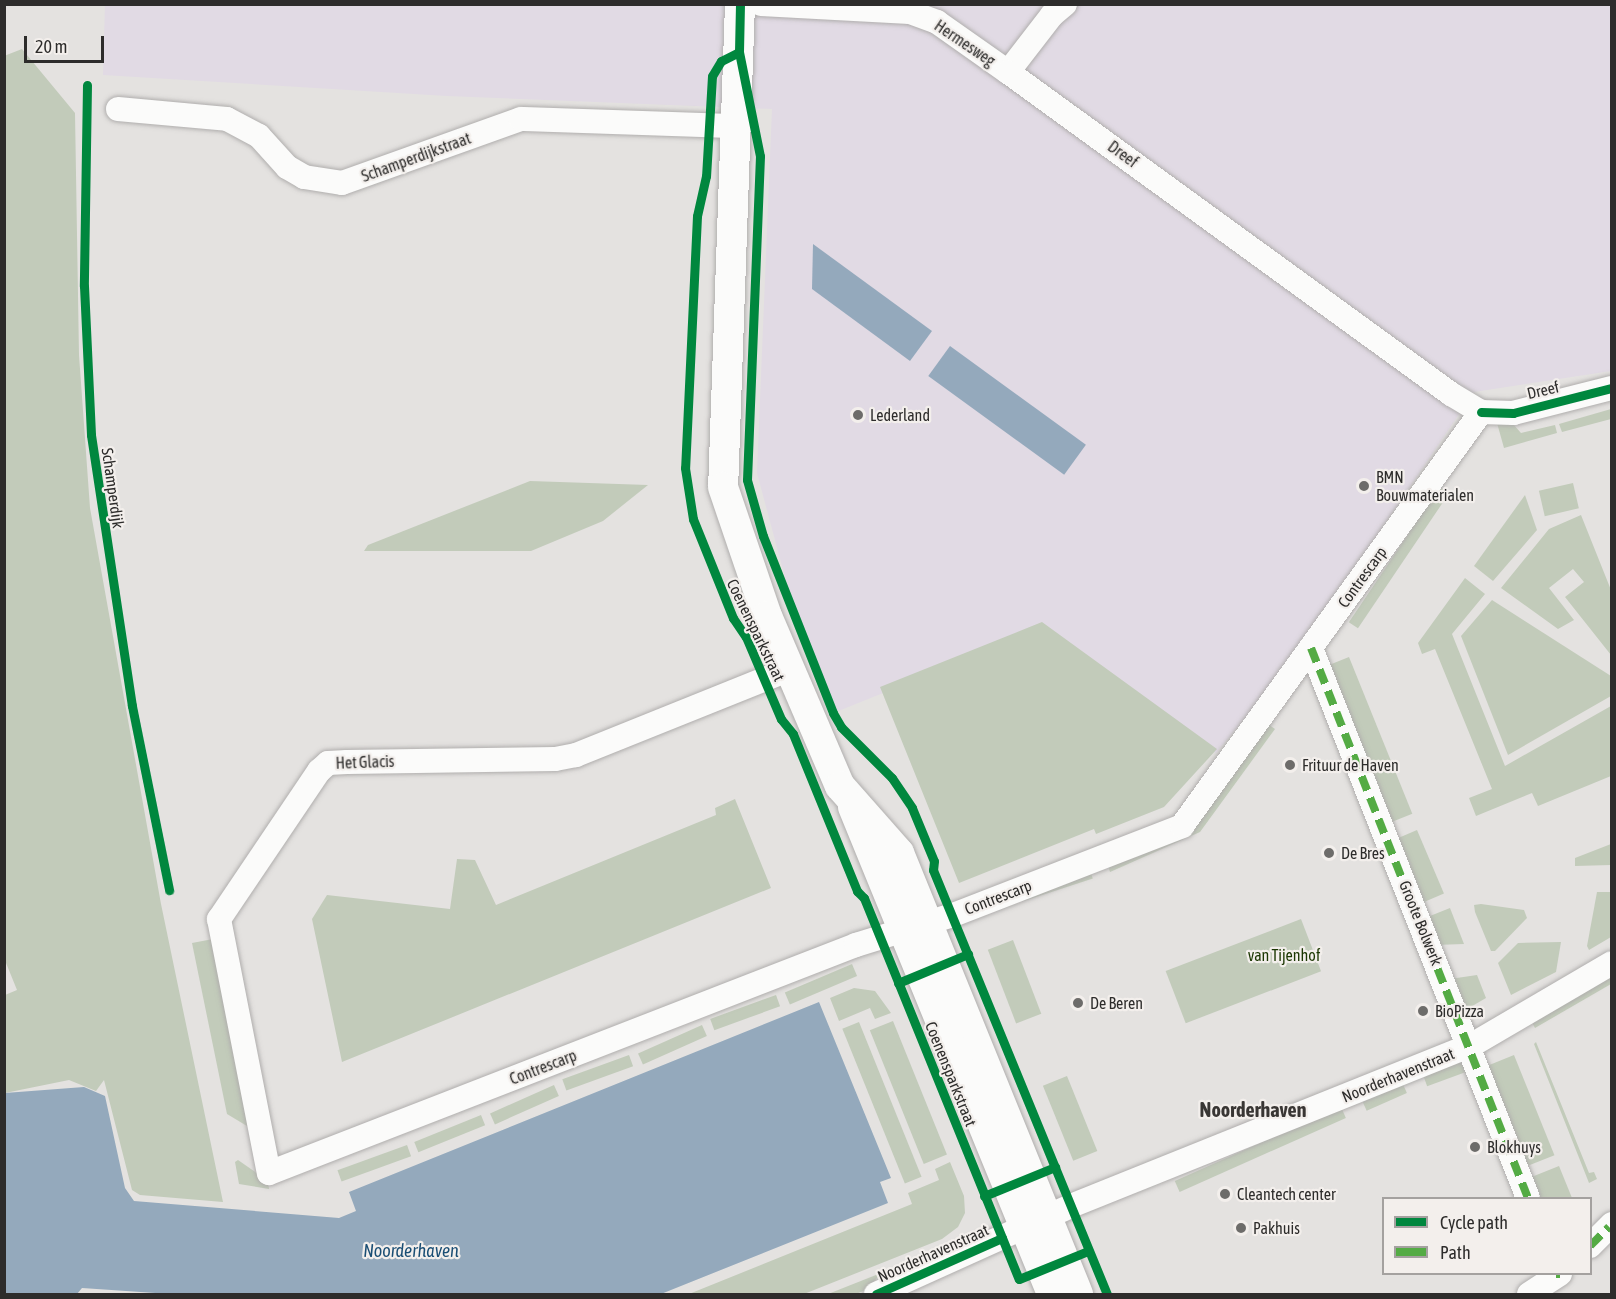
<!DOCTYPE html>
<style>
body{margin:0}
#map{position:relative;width:1616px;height:1299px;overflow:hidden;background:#e4e2e0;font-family:"Asap Condensed",sans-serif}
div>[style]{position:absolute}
.industrial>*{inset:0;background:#e1dae4}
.green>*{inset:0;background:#c2cbba;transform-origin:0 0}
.water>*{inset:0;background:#94a9bc;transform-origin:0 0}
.roads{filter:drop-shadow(0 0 2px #b0aead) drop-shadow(0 0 2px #b0aead)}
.minor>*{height:24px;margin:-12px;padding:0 12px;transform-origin:12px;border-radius:12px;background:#fbfbfa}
.tertiary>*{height:30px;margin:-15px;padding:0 15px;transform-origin:15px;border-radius:15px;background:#fbfbfa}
.quiet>*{height:8px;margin-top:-4px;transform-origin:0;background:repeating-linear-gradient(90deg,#54ab44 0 15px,transparent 0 23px)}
.cycleway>*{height:9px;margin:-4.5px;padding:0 4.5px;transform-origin:4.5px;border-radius:4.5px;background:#00873e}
.dots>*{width:16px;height:16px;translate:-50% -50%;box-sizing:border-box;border:3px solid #f3efec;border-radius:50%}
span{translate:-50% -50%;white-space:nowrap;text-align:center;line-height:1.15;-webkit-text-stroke:4.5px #f3efec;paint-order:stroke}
.street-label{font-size:16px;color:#2d2c2b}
.poi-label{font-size:16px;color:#2d2c2b}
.left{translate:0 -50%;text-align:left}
.park-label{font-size:16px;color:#1a3601}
.water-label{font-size:18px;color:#1a4e74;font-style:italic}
.quarter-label{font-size:20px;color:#393634;font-weight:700}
.frame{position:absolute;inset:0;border:6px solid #2d2c2b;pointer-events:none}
.legend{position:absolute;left:1382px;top:1197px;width:210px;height:78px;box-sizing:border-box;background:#f3efec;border:2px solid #a4a19f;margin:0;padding:8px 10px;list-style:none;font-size:18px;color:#2d2c2b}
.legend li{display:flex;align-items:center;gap:12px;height:30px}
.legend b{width:30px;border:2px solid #a4a19f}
.scale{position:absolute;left:24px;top:36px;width:80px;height:27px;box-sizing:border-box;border:3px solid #2d2c2b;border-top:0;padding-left:8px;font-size:18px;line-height:21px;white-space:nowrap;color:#2d2c2b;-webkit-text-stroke:4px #f3efec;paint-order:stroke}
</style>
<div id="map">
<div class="industrial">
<div style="clip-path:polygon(105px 4px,1611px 5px,1611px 371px,1474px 392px,1288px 667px,1216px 753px,1039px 630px,831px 714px,794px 611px,757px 473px,772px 109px,447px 96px,103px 75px)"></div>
</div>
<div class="green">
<div style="clip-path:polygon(22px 49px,75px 113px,79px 355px,90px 508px,161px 904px,223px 1202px,140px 1195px,132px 1190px,104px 1080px,96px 1091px,69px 1080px,5px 1093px,5px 995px,17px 990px,4px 958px,4px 56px)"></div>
<div style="clip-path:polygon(1611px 409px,1611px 419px,1562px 432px,1559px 424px)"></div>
<div style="clip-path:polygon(1497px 423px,1513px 424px,1521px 433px,1555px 425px,1557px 433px,1504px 448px)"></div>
<div style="clip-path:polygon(530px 481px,648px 485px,603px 521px,531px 551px,364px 551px,368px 545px)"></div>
<div style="left:1573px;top:483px;width:26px;height:35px;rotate:77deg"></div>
<div style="left:1440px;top:487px;width:11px;height:163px;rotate:34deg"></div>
<div style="clip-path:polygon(1525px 495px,1537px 530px,1493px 581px,1474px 566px)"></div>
<div style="clip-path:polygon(1581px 515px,1611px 590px,1611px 655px,1565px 597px,1584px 582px,1573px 569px,1549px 588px,1574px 620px,1558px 629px,1501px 588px,1549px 529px)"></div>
<div style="clip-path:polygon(1465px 578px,1485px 594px,1452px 634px,1505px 766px,1611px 706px,1611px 776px,1538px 806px,1532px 793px,1476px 816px,1469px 798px,1492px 789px,1435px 649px,1422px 654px,1418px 643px)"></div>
<div style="clip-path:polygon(1492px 600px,1611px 676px,1611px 696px,1508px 755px,1461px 636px)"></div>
<div style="clip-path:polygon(1042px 622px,1217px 749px,1164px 807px,1096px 834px,1094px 829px,959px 883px,880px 687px)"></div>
<div style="left:1349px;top:657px;width:169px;height:31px;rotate:68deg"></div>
<div style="clip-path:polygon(1268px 724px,1275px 729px,1200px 832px,1110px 872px,1107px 863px,1187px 831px)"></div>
<div style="clip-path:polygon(735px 799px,771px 888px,342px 1062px,312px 919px,327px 895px,450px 909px,457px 859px,475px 860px,496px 905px,716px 815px,715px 808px)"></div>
<div style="left:1417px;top:830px;width:69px;height:26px;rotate:67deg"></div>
<div style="clip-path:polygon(1611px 844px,1611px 865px,1575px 866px,1575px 858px)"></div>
<div style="left:1090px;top:870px;width:9px;height:74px;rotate:72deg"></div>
<div style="clip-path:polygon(1597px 892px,1611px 892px,1611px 937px,1589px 950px,1587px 946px)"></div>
<div style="clip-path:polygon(1481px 904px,1524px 910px,1527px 918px,1495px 951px,1491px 951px,1475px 912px,1474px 905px)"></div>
<div style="clip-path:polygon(1450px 908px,1464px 944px,1435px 945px,1425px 918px)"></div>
<div style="left:1301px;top:919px;width:56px;height:145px;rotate:69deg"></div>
<div style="clip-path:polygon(213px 939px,247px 1123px,247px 1126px,227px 1114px,192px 943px)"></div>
<div style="left:1013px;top:940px;width:79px;height:27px;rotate:69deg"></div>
<div style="clip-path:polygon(1561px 942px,1556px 972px,1511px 995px,1498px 963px,1518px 943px)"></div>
<div style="left:852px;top:964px;width:13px;height:73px;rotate:67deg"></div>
<div style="clip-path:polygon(1611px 971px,1611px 984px,1535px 1028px,1530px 1019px)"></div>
<div style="clip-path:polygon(1477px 975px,1486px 998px,1462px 1012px,1450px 979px)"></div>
<div style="clip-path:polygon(854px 988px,875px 991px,891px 1013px,875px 1019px,870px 1008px,839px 1021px,830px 998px)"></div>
<div style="left:776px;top:995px;width:12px;height:70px;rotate:70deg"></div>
<div style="left:893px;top:1021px;width:144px;height:25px;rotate:68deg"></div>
<div style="left:859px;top:1022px;width:167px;height:18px;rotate:68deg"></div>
<div style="left:702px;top:1025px;width:12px;height:70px;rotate:66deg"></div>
<div style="clip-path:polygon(1536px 1042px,1589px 1173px,1594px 1172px,1597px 1179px,1589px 1183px,1534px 1044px)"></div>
<div style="left:629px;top:1055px;width:12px;height:71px;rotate:70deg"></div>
<div style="left:1469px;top:1055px;width:15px;height:50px;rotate:70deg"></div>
<div style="left:1514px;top:1055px;width:108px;height:32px;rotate:68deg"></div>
<div style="left:1067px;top:1076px;width:81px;height:26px;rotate:68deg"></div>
<div style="left:1402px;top:1082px;width:12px;height:44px;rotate:66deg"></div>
<div style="left:554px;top:1085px;width:12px;height:70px;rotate:66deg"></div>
<div style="left:1341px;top:1107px;width:12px;height:182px;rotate:66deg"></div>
<div style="left:481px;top:1115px;width:11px;height:72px;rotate:68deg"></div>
<div style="left:407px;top:1145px;width:12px;height:74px;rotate:70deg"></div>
<div style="clip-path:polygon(238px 1160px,268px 1181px,269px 1189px,239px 1184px,235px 1162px)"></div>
<div style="clip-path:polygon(950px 1162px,964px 1196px,965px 1213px,958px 1227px,942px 1239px,804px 1294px,689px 1294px,912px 1204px,908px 1193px,939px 1180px,935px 1169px)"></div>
<div style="clip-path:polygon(1559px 1166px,1572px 1198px,1538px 1198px,1529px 1178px)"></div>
<div style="clip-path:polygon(881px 1273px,868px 1289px,856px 1294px,828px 1294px)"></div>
</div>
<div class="water">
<div style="clip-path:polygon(813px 244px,932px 331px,910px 361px,812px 289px)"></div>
<div style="left:950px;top:346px;width:168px;height:37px;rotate:36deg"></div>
<div style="clip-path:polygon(819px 1002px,891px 1178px,880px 1182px,888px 1203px,661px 1294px,170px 1294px,82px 1288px,77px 1294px,5px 1294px,5px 1093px,84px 1087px,105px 1096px,125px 1188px,134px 1201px,339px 1218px,356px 1211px,349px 1192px)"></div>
</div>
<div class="roads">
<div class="minor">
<div style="left:761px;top:4px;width:149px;rotate:3.1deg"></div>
<div style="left:910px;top:12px;width:29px;rotate:20deg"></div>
<div style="left:937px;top:22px;width:87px;rotate:35.2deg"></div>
<div style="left:1008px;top:72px;width:72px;rotate:-52.3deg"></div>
<div style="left:1052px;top:15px;width:17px;rotate:-40deg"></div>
<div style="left:1008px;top:72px;width:548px;rotate:36.01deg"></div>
<div style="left:1451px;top:394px;width:35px;rotate:31deg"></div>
<div style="left:1481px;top:412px;width:32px;rotate:2deg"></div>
<div style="left:1513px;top:413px;width:102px;rotate:-14.2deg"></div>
<div style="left:118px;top:109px;width:109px;rotate:5.2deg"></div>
<div style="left:227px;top:119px;width:36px;rotate:28deg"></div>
<div style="left:259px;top:136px;width:42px;rotate:47.9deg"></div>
<div style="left:287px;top:167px;width:20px;rotate:30deg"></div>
<div style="left:304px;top:177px;width:38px;rotate:9deg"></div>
<div style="left:342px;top:183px;width:190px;rotate:-19.7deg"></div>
<div style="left:521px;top:119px;width:213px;rotate:1.9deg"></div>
<div style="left:1311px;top:648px;width:591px;rotate:68.47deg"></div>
<div style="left:790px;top:669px;width:231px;rotate:158.1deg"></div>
<div style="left:576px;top:755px;width:21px;rotate:169deg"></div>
<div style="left:555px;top:759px;width:208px;rotate:179.2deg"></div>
<div style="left:347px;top:762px;width:19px;rotate:177deg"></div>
<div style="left:328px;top:763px;width:12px;rotate:138deg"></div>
<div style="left:319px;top:771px;width:179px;rotate:124deg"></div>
<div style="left:219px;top:919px;width:259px;rotate:78.9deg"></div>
<div style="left:269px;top:1173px;width:630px;rotate:-21.23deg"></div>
<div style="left:856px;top:945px;width:102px;rotate:-17.2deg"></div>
<div style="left:953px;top:915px;width:246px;rotate:-21.2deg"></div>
<div style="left:1182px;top:826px;width:511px;rotate:-54.16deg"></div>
<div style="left:1590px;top:1246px;width:31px;rotate:-45deg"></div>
<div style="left:876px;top:1294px;width:214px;rotate:-24.3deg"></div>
<div style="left:1071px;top:1206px;width:430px;rotate:-21.9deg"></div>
<div style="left:1470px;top:1046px;width:164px;rotate:-30.3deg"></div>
<div style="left:1529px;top:1294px;width:37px;rotate:-33deg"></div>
</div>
<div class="tertiary">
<div style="left:740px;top:4px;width:483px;rotate:92deg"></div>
<div style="left:723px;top:487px;width:136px;rotate:71.2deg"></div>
<div style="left:767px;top:616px;width:185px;rotate:66.8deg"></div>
<div style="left:840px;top:786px;width:89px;rotate:48.6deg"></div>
<div style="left:899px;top:853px;width:476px;rotate:67.9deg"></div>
<div style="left:853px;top:807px;width:526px;rotate:67.77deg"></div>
</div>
</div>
<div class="quiet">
<div style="left:1311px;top:648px;width:591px;rotate:68.47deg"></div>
<div style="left:1590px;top:1246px;width:27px;rotate:-45deg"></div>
<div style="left:1556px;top:1274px;width:4px"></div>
</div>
<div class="cycleway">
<div style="left:740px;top:4px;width:48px;rotate:91.2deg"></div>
<div style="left:739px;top:52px;width:106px;rotate:78.6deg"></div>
<div style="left:760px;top:156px;width:324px;rotate:92.3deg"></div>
<div style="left:747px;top:480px;width:58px;rotate:74.1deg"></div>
<div style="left:763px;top:536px;width:190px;rotate:68.4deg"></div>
<div style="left:833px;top:713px;width:16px;rotate:60deg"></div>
<div style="left:841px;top:727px;width:72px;rotate:45deg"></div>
<div style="left:892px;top:778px;width:36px;rotate:56deg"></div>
<div style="left:912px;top:808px;width:57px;rotate:67.5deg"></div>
<div style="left:934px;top:861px;width:9px;rotate:96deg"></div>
<div style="left:933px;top:870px;width:458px;rotate:67.7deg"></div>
<div style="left:739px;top:52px;width:20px;rotate:153deg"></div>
<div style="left:721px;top:61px;width:17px;rotate:121deg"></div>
<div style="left:712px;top:76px;width:100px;rotate:93.4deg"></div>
<div style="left:706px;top:176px;width:41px;rotate:102.7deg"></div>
<div style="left:697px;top:216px;width:252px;rotate:92.7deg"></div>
<div style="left:685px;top:468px;width:52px;rotate:81.1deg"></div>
<div style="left:693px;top:519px;width:107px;rotate:68deg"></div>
<div style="left:733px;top:618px;width:23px;rotate:56deg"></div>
<div style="left:746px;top:637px;width:89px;rotate:66.9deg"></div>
<div style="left:781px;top:719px;width:19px;rotate:51deg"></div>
<div style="left:793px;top:734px;width:170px;rotate:67.8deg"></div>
<div style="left:857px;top:891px;width:10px;rotate:45deg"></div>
<div style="left:864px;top:898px;width:411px;rotate:67.9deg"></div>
<div style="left:1019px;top:1279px;width:74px;rotate:-22.1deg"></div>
<div style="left:87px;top:85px;width:201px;rotate:90.9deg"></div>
<div style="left:84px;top:286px;width:149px;rotate:87.3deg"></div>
<div style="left:91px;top:435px;width:274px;rotate:81.4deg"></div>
<div style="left:132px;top:706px;width:188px;rotate:78.6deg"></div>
<div style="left:1481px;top:412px;width:32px;rotate:2deg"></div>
<div style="left:1513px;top:413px;width:102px;rotate:-14.2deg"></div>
<div style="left:898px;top:983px;width:76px;rotate:-22.5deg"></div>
<div style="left:984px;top:1196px;width:77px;rotate:-22.2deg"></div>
<div style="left:876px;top:1294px;width:138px;rotate:-24deg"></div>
</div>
<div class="dots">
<div style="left:858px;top:415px;background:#6d6c6a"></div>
<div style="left:1364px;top:486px;background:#6d6c6a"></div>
<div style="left:1290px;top:765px;background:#6d6c6a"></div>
<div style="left:1329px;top:853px;background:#6d6c6a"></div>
<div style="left:1078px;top:1003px;background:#6d6c6a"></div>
<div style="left:1423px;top:1011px;background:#6d6c6a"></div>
<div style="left:1475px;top:1147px;background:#6d6c6a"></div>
<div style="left:1225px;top:1194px;background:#6d6c6a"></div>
<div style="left:1241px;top:1228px;background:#6d6c6a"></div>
</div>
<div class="street-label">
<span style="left:965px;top:43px;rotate:34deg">Hermesweg</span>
<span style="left:1123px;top:154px;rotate:36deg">Dreef</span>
<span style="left:416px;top:157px;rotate:-20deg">Schamperdijkstraat</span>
<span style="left:1543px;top:390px;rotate:-13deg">Dreef</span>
<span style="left:113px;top:488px;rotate:82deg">Schamperdijk</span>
<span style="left:1362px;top:577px;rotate:-54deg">Contrescarp</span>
<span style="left:756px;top:630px;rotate:64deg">Coenensparkstraat</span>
<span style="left:365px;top:762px;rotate:-2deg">Het Glacis</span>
<span style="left:998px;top:897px;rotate:-21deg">Contrescarp</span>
<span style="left:1421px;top:923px;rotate:68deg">Groote Bolwerk</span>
<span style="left:543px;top:1067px;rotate:-21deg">Contrescarp</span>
<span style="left:951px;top:1074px;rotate:68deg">Coenensparkstraat</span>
<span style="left:1398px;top:1075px;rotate:-22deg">Noorderhavenstraat</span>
<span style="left:933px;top:1253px;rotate:-24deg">Noorderhavenstraat</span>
</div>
<div class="poi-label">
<span class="left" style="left:870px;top:415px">Lederland</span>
<span class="left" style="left:1376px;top:486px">BMN<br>Bouwmaterialen</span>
<span class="left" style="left:1302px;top:765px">Frituur de Haven</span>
<span class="left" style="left:1341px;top:853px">De Bres</span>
<span class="left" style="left:1090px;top:1003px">De Beren</span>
<span class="left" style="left:1435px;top:1011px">BioPizza</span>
<span class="left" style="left:1487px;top:1147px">Blokhuys</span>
<span class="left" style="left:1237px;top:1194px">Cleantech center</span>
<span class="left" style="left:1253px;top:1228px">Pakhuis</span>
</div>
<div class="park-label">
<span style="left:1284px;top:955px">van Tijenhof</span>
</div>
<div class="water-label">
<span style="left:411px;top:1251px">Noorderhaven</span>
</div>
<div class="quarter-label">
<span style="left:1253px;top:1109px">Noorderhaven</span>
</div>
<div class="frame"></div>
<ul class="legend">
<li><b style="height:8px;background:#00873e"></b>Cycle path</li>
<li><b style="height:8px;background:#54ab44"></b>Path</li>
</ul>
<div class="scale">20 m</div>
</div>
